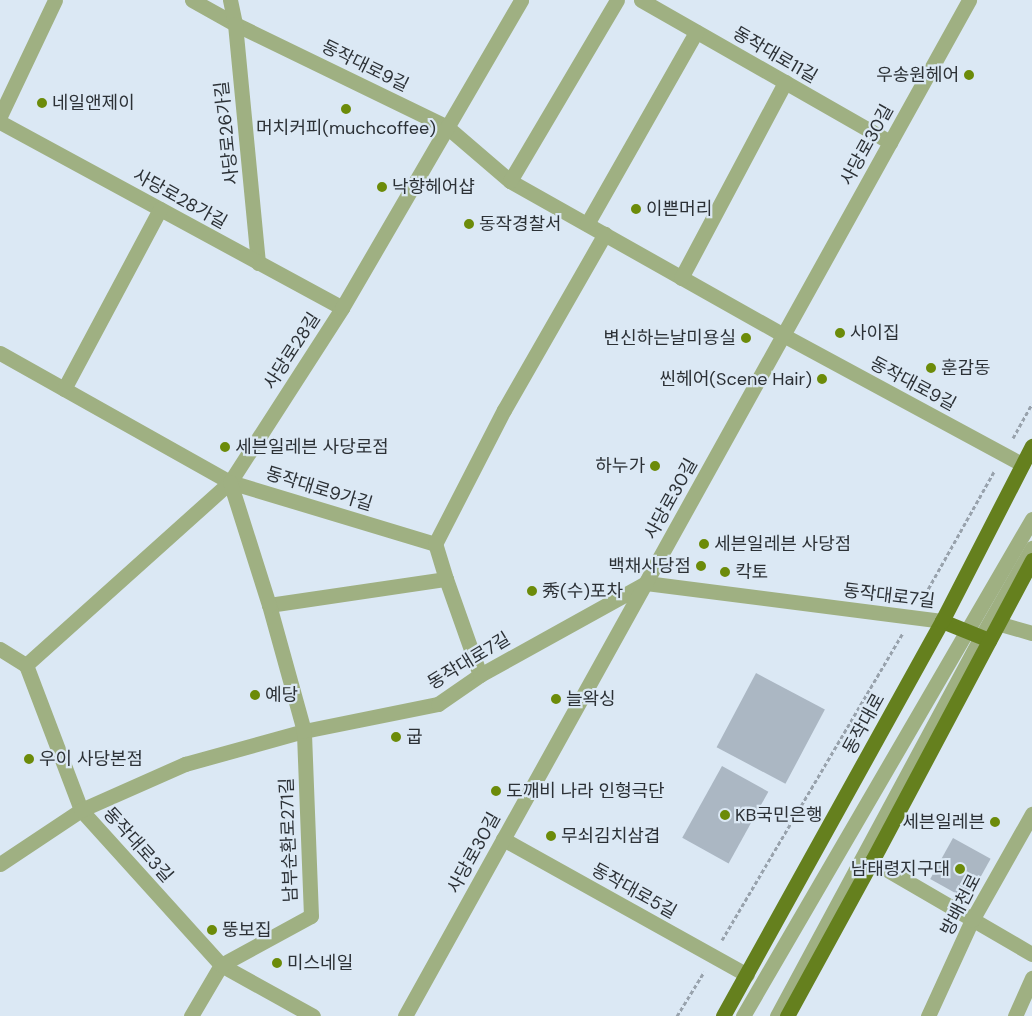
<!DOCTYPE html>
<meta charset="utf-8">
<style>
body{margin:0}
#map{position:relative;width:1032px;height:1016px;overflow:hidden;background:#dbe8f4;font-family:"DM Sans","Noto Sans KR",sans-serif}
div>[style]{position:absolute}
.building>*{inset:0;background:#abb7c3;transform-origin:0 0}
.path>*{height:3px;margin-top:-1.5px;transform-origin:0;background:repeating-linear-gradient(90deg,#98a2ac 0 4px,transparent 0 6.5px)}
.minor>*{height:15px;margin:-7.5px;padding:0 7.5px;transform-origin:7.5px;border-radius:7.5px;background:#9fb082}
.major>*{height:15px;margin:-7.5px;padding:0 7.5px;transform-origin:7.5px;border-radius:7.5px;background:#65801e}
.dots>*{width:14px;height:14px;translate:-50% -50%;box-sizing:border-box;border:2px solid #dbe8f4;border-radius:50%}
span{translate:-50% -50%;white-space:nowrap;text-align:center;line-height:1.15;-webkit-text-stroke:4.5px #dbe8f4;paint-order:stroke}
.street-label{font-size:18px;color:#2c3136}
.poi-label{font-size:18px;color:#2c3136}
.right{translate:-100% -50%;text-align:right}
.left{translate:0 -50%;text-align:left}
</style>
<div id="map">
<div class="building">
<div style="left:756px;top:673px;width:78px;height:84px;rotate:28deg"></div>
<div style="left:722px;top:766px;width:53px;height:82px;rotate:29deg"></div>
<div style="left:953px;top:838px;width:43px;height:47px;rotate:29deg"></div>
</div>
<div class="path">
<div style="left:1013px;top:438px;width:39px;rotate:-61deg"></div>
<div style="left:922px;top:600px;width:149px;rotate:-60.7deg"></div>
<div style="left:722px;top:940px;width:356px;rotate:-59.5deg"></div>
<div style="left:677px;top:1016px;width:52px;rotate:-58.5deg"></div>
</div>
<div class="minor">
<div style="left:192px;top:0;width:49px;rotate:29.2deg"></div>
<div style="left:235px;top:24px;width:236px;rotate:25.9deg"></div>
<div style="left:447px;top:127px;width:83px;rotate:40.6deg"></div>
<div style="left:510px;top:181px;width:313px;rotate:29.4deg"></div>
<div style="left:783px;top:335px;width:272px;rotate:28.4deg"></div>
<div style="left:230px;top:0;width:25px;rotate:78deg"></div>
<div style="left:235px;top:24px;width:240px;rotate:84.5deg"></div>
<div style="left:641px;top:0;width:287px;rotate:29.7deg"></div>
<div style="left:0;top:116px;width:128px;rotate:-64.6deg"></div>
<div style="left:0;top:122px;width:389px;rotate:28.5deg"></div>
<div style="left:510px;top:181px;width:210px;rotate:-59.4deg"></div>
<div style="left:587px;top:224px;width:221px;rotate:-60.4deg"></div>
<div style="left:681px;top:278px;width:222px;rotate:-62deg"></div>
<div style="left:0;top:353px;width:264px;rotate:29.3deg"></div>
<div style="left:230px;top:482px;width:214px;rotate:16.8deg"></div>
<div style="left:64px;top:389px;width:204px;rotate:-61.9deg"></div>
<div style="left:269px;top:605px;width:179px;rotate:-8.4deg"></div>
<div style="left:997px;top:623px;width:36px;rotate:16deg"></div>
<div style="left:0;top:649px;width:31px;rotate:32deg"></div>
<div style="left:26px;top:665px;width:155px;rotate:69.2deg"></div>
<div style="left:81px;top:810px;width:209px;rotate:47.9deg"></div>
<div style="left:221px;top:965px;width:105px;rotate:29deg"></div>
<div style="left:26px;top:665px;width:274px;rotate:-41.9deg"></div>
<div style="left:230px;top:482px;width:207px;rotate:-57.2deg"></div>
<div style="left:342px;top:308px;width:356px;rotate:-59.8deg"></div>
<div style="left:480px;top:675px;width:102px;rotate:-109.5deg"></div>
<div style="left:446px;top:579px;width:37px;rotate:-107deg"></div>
<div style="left:435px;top:544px;width:151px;rotate:-62.8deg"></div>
<div style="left:504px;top:410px;width:203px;rotate:-60.2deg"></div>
<div style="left:503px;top:839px;width:279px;rotate:29.1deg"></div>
<div style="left:872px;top:861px;width:185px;rotate:30.2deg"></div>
<div style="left:0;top:864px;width:97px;rotate:-33.7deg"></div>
<div style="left:81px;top:810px;width:114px;rotate:-23.9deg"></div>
<div style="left:185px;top:764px;width:123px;rotate:-15.5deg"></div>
<div style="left:304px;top:731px;width:137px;rotate:-11.4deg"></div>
<div style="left:438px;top:704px;width:51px;rotate:-34.6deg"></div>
<div style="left:480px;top:675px;width:190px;rotate:-29deg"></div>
<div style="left:646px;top:583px;width:298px;rotate:7.3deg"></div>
<div style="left:191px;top:1016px;width:59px;rotate:-59.5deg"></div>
<div style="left:221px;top:965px;width:102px;rotate:-28.6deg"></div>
<div style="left:311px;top:916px;width:185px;rotate:-92.2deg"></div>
<div style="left:304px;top:731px;width:131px;rotate:-105.5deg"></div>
<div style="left:269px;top:605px;width:129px;rotate:-107.6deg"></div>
<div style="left:405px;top:1016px;width:1162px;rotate:-60.96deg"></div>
<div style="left:743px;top:1016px;width:575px;rotate:-59.82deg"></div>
<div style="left:777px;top:1016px;width:430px;rotate:-61.7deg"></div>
<div style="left:981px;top:637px;width:103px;rotate:-60.2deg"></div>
<div style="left:928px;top:1016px;width:106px;rotate:-65.4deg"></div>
<div style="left:972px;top:920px;width:122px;rotate:-60.5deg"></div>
<div style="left:1015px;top:1016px;width:42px;rotate:-65.9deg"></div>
</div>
<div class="major">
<div style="left:942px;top:621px;width:51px;rotate:22deg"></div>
<div style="left:723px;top:1016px;width:452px;rotate:-61deg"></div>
<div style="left:942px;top:621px;width:197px;rotate:-62.8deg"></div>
<div style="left:787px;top:1016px;width:177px;rotate:-61.3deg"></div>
<div style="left:872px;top:861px;width:341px;rotate:-62deg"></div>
</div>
<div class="dots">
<div style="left:969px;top:75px;background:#6c8b09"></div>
<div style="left:42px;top:103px;background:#6c8b09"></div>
<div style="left:346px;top:109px;background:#6c8b09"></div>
<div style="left:382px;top:187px;background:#6c8b09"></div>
<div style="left:636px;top:209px;background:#6c8b09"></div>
<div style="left:469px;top:224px;background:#6c8b09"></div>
<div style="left:840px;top:333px;background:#6c8b09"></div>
<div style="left:746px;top:338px;background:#6c8b09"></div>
<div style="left:931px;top:368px;background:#6c8b09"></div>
<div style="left:822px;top:379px;background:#6c8b09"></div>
<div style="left:225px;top:447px;background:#6c8b09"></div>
<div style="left:655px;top:466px;background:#6c8b09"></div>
<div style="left:704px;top:544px;background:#6c8b09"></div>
<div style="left:701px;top:566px;background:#6c8b09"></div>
<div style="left:725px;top:572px;background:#6c8b09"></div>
<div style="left:532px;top:591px;background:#6c8b09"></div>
<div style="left:255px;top:695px;background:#6c8b09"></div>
<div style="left:556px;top:699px;background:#6c8b09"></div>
<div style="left:396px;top:737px;background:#6c8b09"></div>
<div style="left:29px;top:759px;background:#6c8b09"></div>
<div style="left:496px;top:791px;background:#6c8b09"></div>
<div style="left:725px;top:815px;background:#6c8b09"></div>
<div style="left:995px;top:822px;background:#6c8b09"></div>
<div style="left:551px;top:836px;background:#6c8b09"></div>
<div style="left:960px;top:869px;background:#6c8b09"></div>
<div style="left:212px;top:930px;background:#6c8b09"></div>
<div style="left:277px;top:963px;background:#6c8b09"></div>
</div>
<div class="street-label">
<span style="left:775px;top:55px;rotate:30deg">동작대로11길</span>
<span style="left:365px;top:66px;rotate:26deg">동작대로9길</span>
<span style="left:227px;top:133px;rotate:-96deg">사당로26가길</span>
<span style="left:867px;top:145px;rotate:-61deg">사당로30길</span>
<span style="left:180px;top:199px;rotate:29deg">사당로28가길</span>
<span style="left:292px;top:351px;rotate:-57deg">사당로28길</span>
<span style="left:913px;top:384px;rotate:28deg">동작대로9길</span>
<span style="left:319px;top:489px;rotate:17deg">동작대로9가길</span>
<span style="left:671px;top:499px;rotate:-61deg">사당로30길</span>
<span style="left:889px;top:596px;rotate:7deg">동작대로7길</span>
<span style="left:469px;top:661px;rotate:-31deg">동작대로7길</span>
<span style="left:864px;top:724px;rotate:-61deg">동작대로</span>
<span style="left:289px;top:840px;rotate:-92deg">남부순환로271길</span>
<span style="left:138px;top:845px;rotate:48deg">동작대로3길</span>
<span style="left:474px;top:853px;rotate:-61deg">사당로30길</span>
<span style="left:634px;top:891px;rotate:29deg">동작대로5길</span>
<span style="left:961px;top:905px;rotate:-63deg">방배천로</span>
</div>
<div class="poi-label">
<span class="right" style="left:959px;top:75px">우송원헤어</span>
<span class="left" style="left:52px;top:103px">네일앤제이</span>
<span style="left:346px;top:128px">머치커피(muchcoffee)</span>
<span class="left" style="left:392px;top:187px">낙향헤어샵</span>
<span class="left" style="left:646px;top:209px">이쁜머리</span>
<span class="left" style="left:479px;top:224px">동작경찰서</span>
<span class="left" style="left:850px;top:333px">사이집</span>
<span class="right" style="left:736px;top:338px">변신하는날미용실</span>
<span class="left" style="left:941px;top:368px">훈감동</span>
<span class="right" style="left:812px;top:379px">씬헤어(Scene Hair)</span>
<span class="left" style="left:235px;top:447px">세븐일레븐 사당로점</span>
<span class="right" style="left:645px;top:466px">하누가</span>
<span class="left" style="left:714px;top:544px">세븐일레븐 사당점</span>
<span class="right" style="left:691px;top:566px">백채사당점</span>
<span class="left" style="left:735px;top:572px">칵토</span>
<span class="left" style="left:542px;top:591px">秀(수)포차</span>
<span class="left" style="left:265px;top:695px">예당</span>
<span class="left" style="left:566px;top:699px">늘왁싱</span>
<span class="left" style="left:406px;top:737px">굽</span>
<span class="left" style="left:39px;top:759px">우이 사당본점</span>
<span class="left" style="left:506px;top:791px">도깨비 나라 인형극단</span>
<span class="left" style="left:735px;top:815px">KB국민은행</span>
<span class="right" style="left:985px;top:822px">세븐일레븐</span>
<span class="left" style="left:561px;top:836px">무쇠김치삼겹</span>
<span class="right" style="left:950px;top:869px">남태령지구대</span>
<span class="left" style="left:222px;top:930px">뚱보집</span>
<span class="left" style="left:287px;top:963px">미스네일</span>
</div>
</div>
